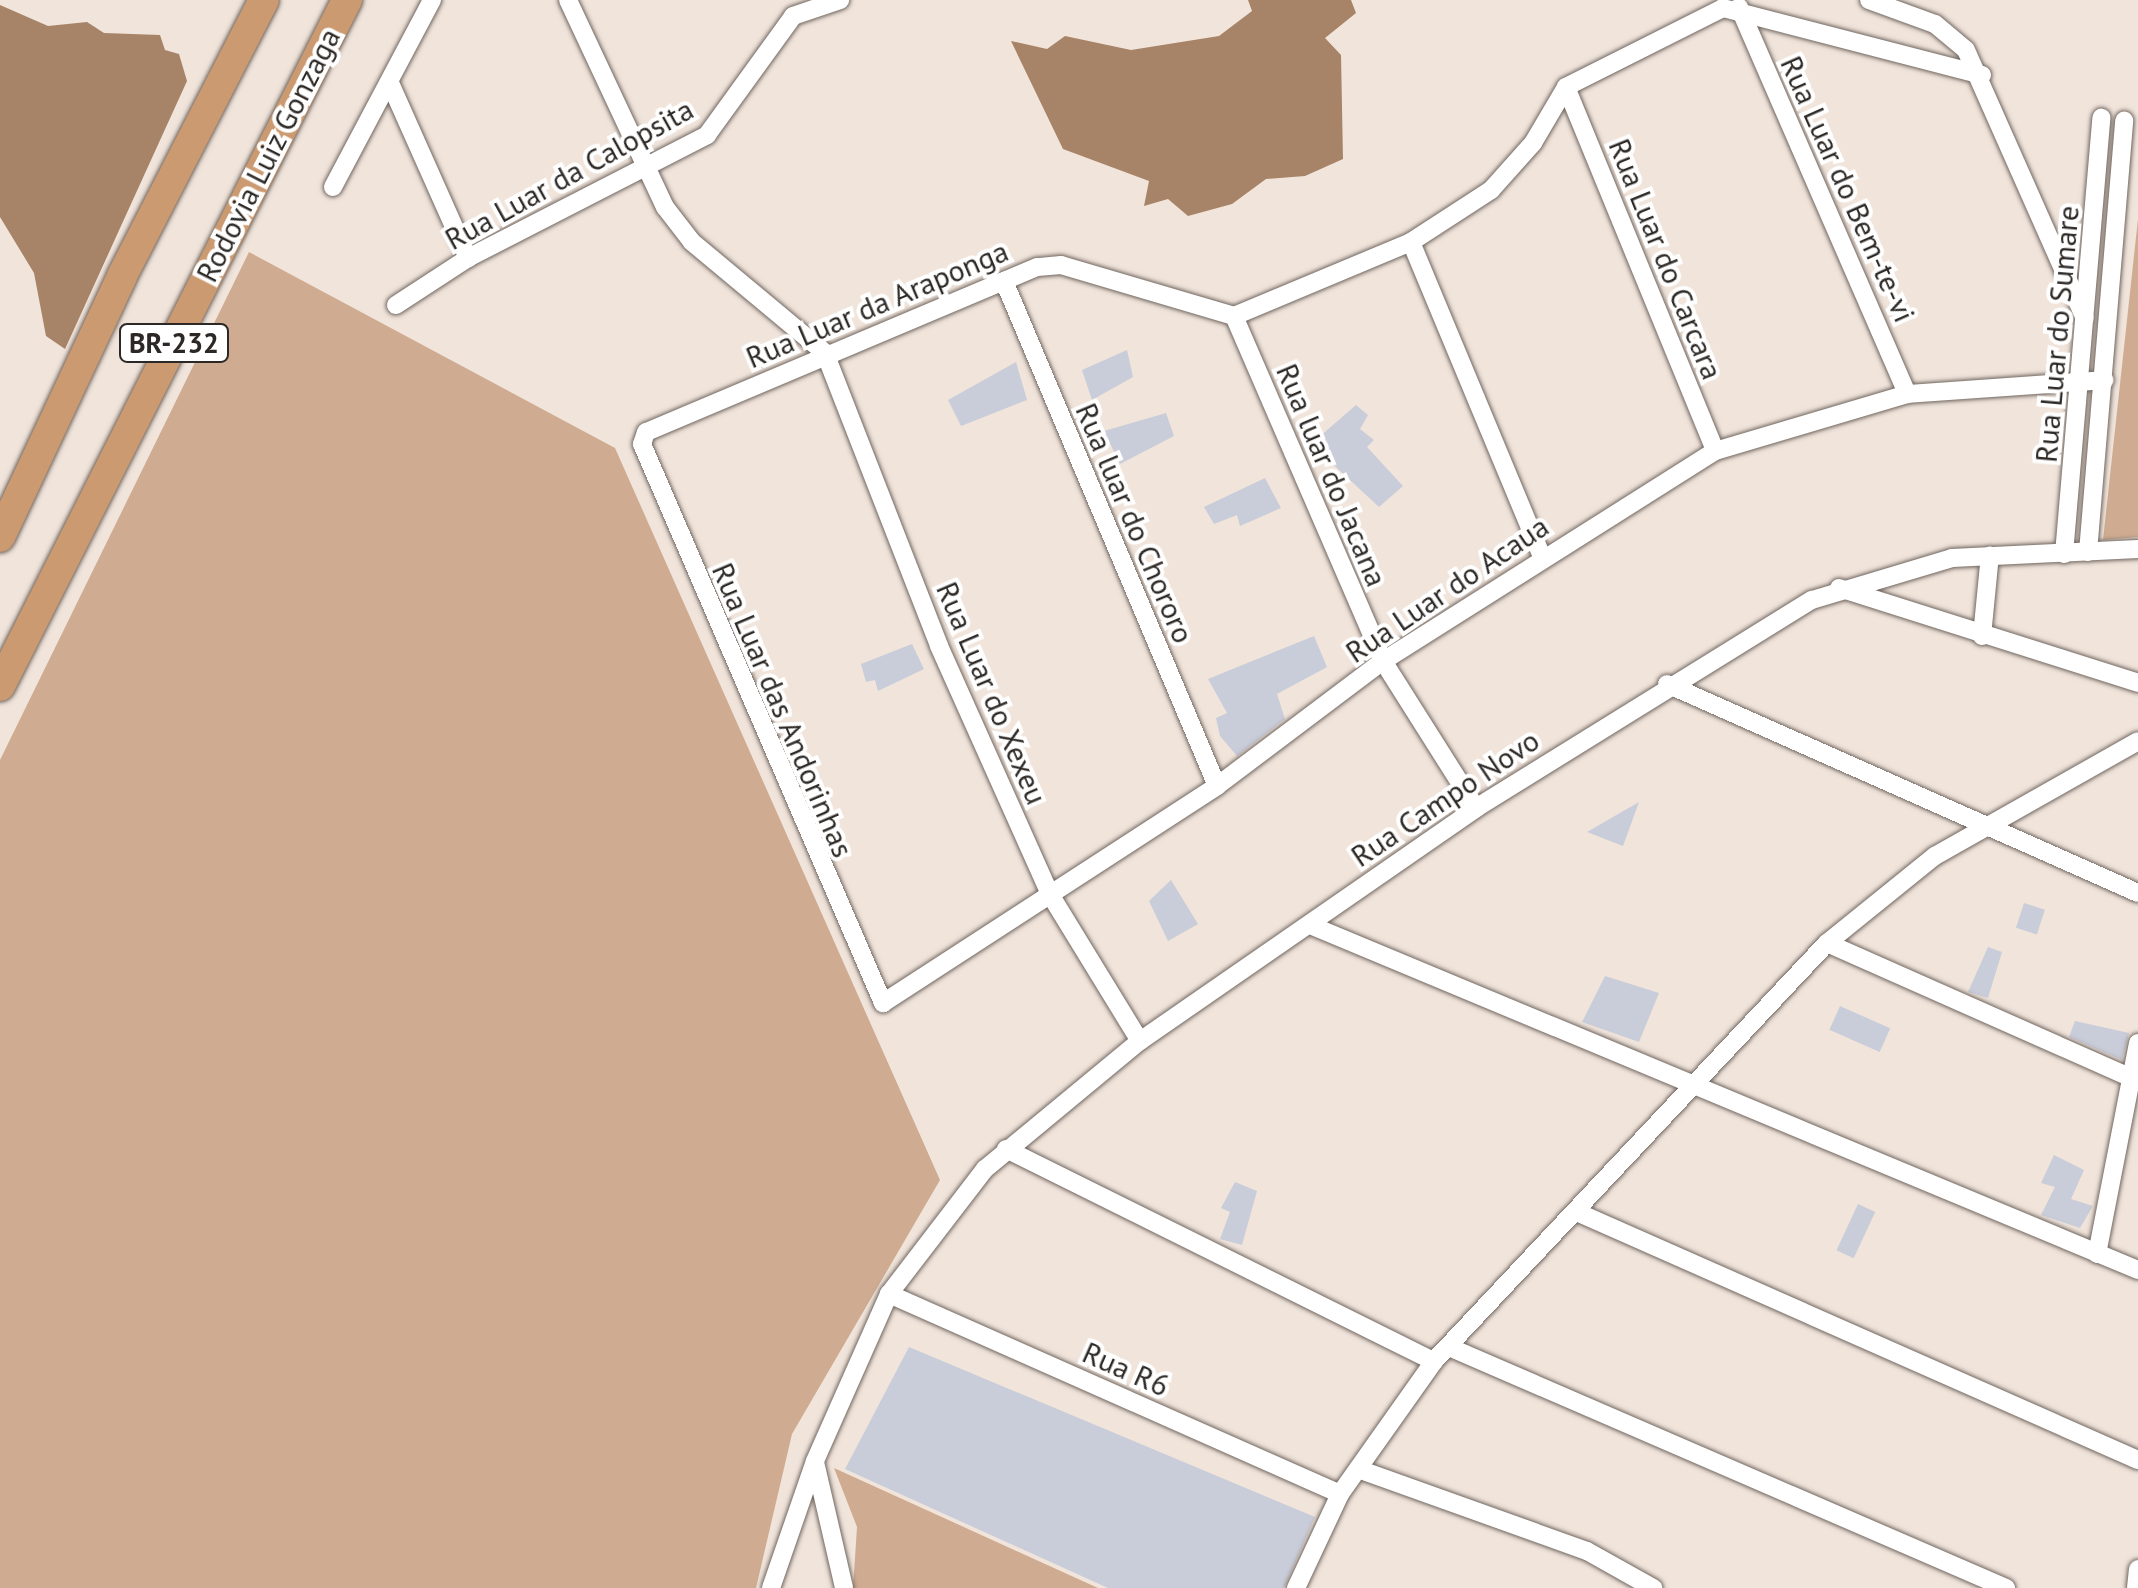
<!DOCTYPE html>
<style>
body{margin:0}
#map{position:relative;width:2138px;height:1588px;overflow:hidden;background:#f0e4db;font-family:"PT Sans",sans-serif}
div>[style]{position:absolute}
.green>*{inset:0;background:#cfac91}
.water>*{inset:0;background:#a78367}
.building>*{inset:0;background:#c9cdd9;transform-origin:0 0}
.roads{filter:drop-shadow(0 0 2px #70665f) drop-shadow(0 0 2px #70665f)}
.minor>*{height:18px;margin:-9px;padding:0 9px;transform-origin:9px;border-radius:9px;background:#fff}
.trunk>*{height:30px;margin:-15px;padding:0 15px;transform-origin:15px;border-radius:15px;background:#cc9a70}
span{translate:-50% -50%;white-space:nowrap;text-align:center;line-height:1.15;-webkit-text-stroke:8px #fff;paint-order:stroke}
.shield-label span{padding:2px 8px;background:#fff;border:2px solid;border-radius:8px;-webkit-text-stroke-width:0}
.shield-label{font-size:28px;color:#2c2825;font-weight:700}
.street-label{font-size:30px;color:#2c2825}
</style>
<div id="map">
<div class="green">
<div style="clip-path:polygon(2138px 219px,2138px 537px,2103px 540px)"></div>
<div style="clip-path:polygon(249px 252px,615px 448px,940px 1180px,792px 1434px,756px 1588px,0 1588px,0 760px)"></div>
<div style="clip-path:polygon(834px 1468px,1098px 1588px,853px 1588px,857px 1527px)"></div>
</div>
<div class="water">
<div style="clip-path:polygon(1248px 0,1351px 0,1356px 13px,1325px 38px,1341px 55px,1343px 159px,1305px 176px,1266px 179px,1232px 204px,1188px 216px,1168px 199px,1144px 206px,1149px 181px,1063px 149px,1011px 41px,1047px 49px,1065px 36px,1131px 50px,1219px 36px,1252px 11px)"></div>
<div style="clip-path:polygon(0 5px,48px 26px,87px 22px,104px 33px,160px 35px,165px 50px,179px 54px,187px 81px,65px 349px,46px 336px,34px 273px,0 217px)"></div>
</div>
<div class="building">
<div style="clip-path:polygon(1127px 350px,1133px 377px,1092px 400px,1082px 370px)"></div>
<div style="clip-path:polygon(1016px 362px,1027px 400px,961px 426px,948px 400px)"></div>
<div style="clip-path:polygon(1356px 405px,1368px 415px,1360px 429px,1374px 440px,1367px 447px,1403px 486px,1379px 507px,1311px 444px)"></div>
<div style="clip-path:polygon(1166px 413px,1174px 436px,1120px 464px,1104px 431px)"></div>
<div style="clip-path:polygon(1265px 478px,1281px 508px,1240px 526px,1237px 515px,1214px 524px,1204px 507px)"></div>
<div style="clip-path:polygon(1314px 636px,1327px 667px,1277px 694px,1285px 719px,1237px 756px,1220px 736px,1216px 718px,1227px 713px,1208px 679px)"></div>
<div style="clip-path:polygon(912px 644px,924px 669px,878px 691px,875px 680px,866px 682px,861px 664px)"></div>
<div style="clip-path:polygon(1639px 802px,1623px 846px,1587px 832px)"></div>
<div style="clip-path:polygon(1171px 880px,1198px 924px,1168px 941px,1149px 901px)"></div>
<div style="left:2024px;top:903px;width:22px;height:26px;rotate:18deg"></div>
<div style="clip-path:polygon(1988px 947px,2002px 952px,1988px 998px,1968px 992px)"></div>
<div style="clip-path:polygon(1605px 976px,1659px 993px,1639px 1042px,1582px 1022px)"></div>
<div style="left:1840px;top:1006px;width:55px;height:26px;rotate:24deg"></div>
<div style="clip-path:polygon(2075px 1021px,2129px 1033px,2122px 1060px,2069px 1037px)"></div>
<div style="clip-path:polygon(2054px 1155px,2084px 1170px,2071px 1199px,2093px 1206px,2080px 1228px,2041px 1215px,2055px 1187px,2041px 1183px)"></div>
<div style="clip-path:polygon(1235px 1182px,1257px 1191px,1242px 1245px,1220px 1239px,1230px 1212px,1221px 1208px)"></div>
<div style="left:1858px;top:1204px;width:19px;height:51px;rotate:25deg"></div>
<div style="clip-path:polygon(909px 1347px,1315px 1517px,1284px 1588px,1108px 1588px,845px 1469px)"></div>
</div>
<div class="roads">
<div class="minor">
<div style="left:568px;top:0;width:229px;rotate:64.9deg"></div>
<div style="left:665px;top:207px;width:44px;rotate:52.4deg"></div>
<div style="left:692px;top:242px;width:173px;rotate:39.8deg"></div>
<div style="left:825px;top:353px;width:314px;rotate:68.7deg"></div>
<div style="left:939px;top:646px;width:274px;rotate:65.9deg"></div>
<div style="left:1051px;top:896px;width:170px;rotate:58.5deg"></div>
<div style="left:1869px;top:0;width:70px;rotate:20deg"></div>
<div style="left:1935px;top:24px;width:40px;rotate:40deg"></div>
<div style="left:1966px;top:50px;width:293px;rotate:66.1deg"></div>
<div style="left:1739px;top:7px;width:422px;rotate:66.5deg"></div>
<div style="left:1982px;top:75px;width:268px;rotate:-165.5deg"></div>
<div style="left:1723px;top:8px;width:176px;rotate:153.3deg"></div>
<div style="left:1566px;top:87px;width:65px;rotate:120.5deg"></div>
<div style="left:1533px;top:143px;width:63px;rotate:131.8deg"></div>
<div style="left:1491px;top:190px;width:95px;rotate:147deg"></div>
<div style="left:1411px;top:242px;width:192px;rotate:157.3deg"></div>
<div style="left:1234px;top:316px;width:180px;rotate:-163.6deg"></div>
<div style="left:1061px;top:265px;width:24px;rotate:175deg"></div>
<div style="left:1037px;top:267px;width:424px;rotate:157.1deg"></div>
<div style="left:646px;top:432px;width:13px;rotate:108deg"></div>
<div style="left:642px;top:444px;width:609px;rotate:66.68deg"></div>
<div style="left:883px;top:1003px;width:398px;rotate:-33deg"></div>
<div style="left:1217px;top:786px;width:208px;rotate:-37deg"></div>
<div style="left:1383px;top:661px;width:393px;rotate:-32.3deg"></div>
<div style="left:1715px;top:451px;width:200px;rotate:-16.5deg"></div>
<div style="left:1907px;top:394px;width:198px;rotate:-4deg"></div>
<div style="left:390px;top:83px;width:192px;rotate:66deg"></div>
<div style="left:1566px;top:87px;width:393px;rotate:67.7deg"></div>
<div style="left:333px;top:187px;width:212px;rotate:-62.1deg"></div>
<div style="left:1411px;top:242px;width:341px;rotate:67.4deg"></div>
<div style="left:1004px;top:281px;width:548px;rotate:67.13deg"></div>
<div style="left:396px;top:305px;width:86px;rotate:-33.1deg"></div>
<div style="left:468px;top:258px;width:269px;rotate:-27.2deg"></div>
<div style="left:707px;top:135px;width:147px;rotate:-54.1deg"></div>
<div style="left:793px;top:16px;width:50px;rotate:-18.8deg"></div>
<div style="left:1234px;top:316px;width:376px;rotate:66.6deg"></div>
<div style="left:1383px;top:661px;width:174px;rotate:57.7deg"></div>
<div style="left:2088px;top:552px;width:433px;rotate:-85.2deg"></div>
<div style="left:2064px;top:554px;width:438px;rotate:-85.1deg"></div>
<div style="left:1839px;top:588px;width:314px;rotate:17.6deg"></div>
<div style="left:1982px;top:636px;width:81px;rotate:-84.4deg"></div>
<div style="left:1667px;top:684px;width:515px;rotate:23.93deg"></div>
<div style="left:1310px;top:925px;width:897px;rotate:22.62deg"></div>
<div style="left:1827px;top:943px;width:340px;rotate:23.9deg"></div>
<div style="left:1006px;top:1149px;width:478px;rotate:26.4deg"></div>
<div style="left:1579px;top:1213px;width:611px;rotate:23.84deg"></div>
<div style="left:2097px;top:1254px;width:215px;rotate:-79deg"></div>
<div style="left:889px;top:1294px;width:493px;rotate:23.9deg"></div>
<div style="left:1449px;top:1347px;width:607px;rotate:23.4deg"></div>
<div style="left:815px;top:1462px;width:129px;rotate:77deg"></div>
<div style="left:1358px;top:1469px;width:243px;rotate:19.7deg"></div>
<div style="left:1587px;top:1551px;width:76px;rotate:29.3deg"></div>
<div style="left:771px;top:1588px;width:134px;rotate:-70.9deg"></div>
<div style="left:815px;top:1461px;width:183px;rotate:-66.1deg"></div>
<div style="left:889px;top:1294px;width:158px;rotate:-52.5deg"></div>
<div style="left:985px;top:1169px;width:201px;rotate:-39.6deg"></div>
<div style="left:1140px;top:1041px;width:409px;rotate:-34.7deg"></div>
<div style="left:1476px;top:808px;width:395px;rotate:-31.8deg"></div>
<div style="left:1812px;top:600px;width:146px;rotate:-16.7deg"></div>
<div style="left:1952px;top:558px;width:186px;rotate:-2.8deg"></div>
<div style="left:1296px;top:1588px;width:104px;rotate:-64.9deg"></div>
<div style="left:1340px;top:1494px;width:163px;rotate:-54.7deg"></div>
<div style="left:1434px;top:1361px;width:574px;rotate:-46.77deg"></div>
<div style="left:1827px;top:943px;width:139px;rotate:-38.9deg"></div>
<div style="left:1935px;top:856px;width:233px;rotate:-29.5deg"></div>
<div style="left:2136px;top:1588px;width:19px;rotate:-84deg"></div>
</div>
<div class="trunk">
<div style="left:0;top:537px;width:288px;rotate:-64.9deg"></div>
<div style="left:122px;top:276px;width:310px;rotate:-62.8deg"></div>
<div style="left:0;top:686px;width:769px;rotate:-63.17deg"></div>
</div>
</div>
<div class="shield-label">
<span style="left:174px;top:343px">BR-232</span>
</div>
<div class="street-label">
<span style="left:268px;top:155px;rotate:-63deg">Rodovia Luiz Gonzaga</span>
<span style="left:569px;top:174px;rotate:-29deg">Rua Luar da Calopsita</span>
<span style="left:1848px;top:189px;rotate:66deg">Rua Luar do Bem-te-vi</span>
<span style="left:1666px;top:259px;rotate:68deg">Rua Luar do Carcara</span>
<span style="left:877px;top:304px;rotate:-23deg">Rua Luar da Araponga</span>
<span style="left:2057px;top:334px;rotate:-85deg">Rua Luar do Sumare</span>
<span style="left:1332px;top:475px;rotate:67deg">Rua luar do Jacana</span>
<span style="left:1135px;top:523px;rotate:67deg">Rua luar do Chororo</span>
<span style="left:1447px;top:589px;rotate:-34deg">Rua Luar do Acaua</span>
<span style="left:992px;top:693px;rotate:67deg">Rua Luar do Xexeu</span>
<span style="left:783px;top:710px;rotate:67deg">Rua Luar das Andorinhas</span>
<span style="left:1445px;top:798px;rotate:-34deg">Rua Campo Novo</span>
<span style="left:1126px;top:1369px;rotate:24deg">Rua R6</span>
</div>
</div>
